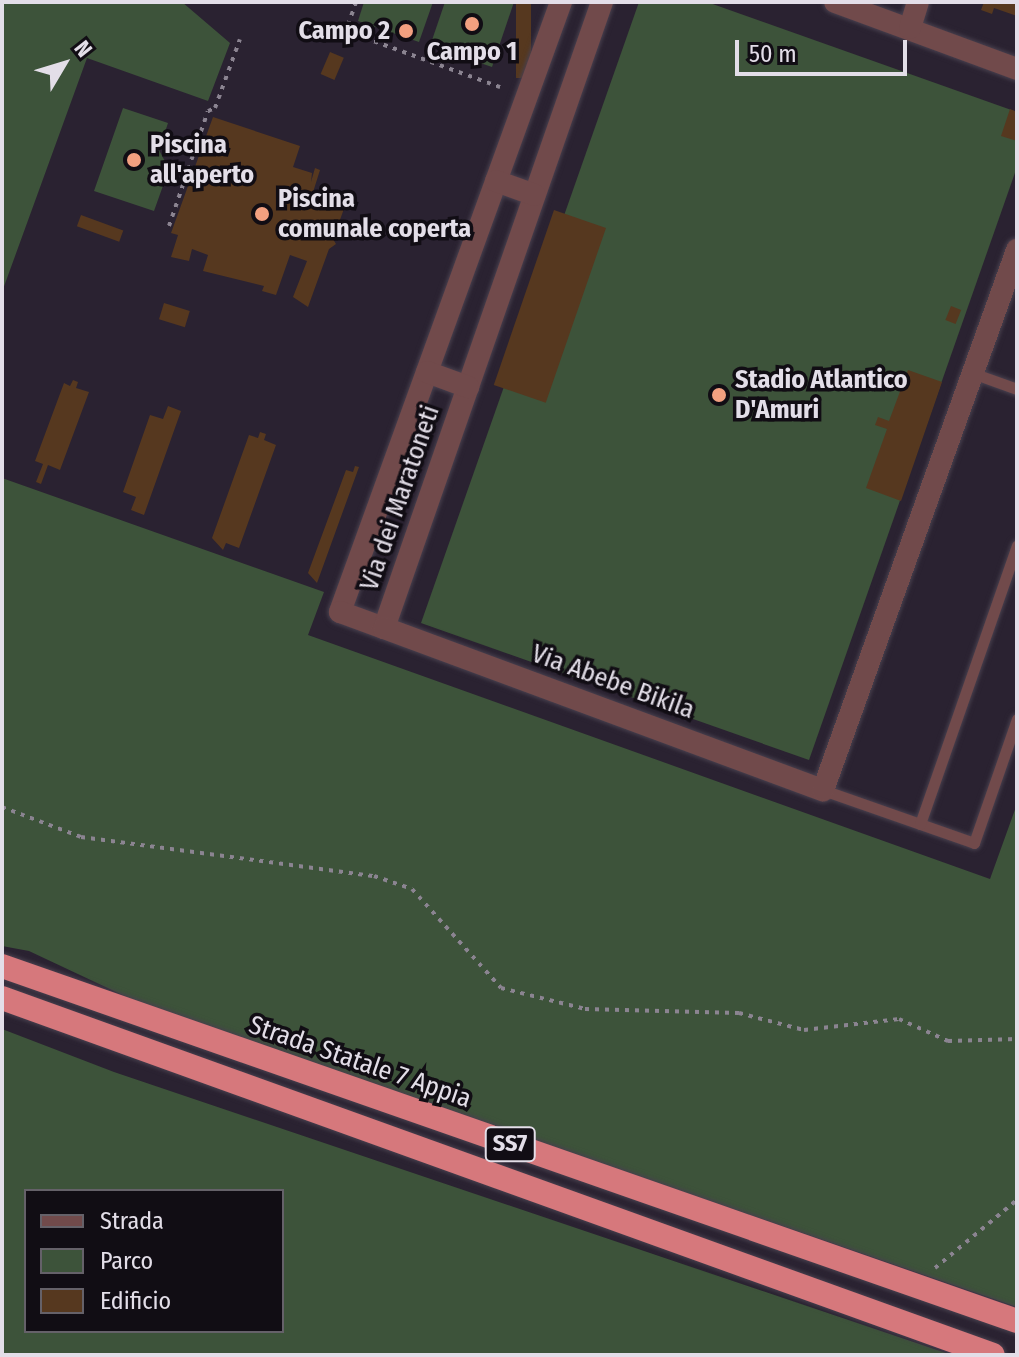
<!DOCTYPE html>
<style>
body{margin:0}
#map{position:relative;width:1019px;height:1357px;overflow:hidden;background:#2a2231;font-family:"Fira Sans Condensed",sans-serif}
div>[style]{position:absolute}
.green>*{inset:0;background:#3d533a}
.building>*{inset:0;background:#56381f;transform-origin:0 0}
.path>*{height:4px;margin-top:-2px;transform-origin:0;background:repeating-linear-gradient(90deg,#8b8491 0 4px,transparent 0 10px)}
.roads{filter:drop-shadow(0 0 2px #48404e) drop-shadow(0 0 2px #48404e)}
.lane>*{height:11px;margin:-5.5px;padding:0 5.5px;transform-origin:5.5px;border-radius:5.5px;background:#714a4b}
.street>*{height:22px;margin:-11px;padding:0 11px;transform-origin:11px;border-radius:11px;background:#714a4b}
.highway>*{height:24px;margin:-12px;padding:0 12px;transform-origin:12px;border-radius:12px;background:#d6787c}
.dots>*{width:22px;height:22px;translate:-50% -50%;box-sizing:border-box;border:4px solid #110d14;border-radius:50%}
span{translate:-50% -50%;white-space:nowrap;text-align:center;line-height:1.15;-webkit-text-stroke:7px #110d14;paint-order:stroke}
.shield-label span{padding:2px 6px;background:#110d14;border:2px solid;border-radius:6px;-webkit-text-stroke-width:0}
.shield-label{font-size:24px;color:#e3dee8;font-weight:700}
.poi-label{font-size:26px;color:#e3dee8;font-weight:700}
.right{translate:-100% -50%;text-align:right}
.left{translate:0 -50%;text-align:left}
.street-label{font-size:26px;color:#e3dee8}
.frame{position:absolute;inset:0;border:4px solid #e3dee8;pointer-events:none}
.legend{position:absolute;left:24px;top:1189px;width:260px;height:144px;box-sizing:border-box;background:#110d14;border:2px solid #656169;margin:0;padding:10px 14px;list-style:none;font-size:24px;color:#e3dee8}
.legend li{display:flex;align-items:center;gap:16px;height:40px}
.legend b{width:40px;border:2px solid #656169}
.north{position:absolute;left:24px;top:24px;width:80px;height:80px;-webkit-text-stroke:6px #110d14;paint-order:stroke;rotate:52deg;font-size:22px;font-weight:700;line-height:32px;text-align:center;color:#e3dee8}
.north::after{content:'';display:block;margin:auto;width:28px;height:36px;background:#e3dee8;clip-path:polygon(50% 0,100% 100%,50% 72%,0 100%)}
.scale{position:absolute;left:735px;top:40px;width:172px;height:36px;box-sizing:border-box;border:4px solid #e3dee8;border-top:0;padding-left:10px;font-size:24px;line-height:28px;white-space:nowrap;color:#e3dee8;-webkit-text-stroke:6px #110d14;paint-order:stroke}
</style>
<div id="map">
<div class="green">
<div style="clip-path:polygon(2px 2px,182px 2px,230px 43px,208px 101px,87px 58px,2px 292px)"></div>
<div style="clip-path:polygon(364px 2px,433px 2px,419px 42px,358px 21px)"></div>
<div style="clip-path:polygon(445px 2px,514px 2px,492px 67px,430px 46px)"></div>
<div style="clip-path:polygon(639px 2px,707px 2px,1017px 112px,1017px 167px,809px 760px,421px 623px)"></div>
<div style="clip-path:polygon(123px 108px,168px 123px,159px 150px,169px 169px,154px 211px,94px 191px)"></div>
<div style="clip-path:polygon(2px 478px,324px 592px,308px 635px,990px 879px,1017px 804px,1017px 1307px,148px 1007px,29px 951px,2px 946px)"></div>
<div style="clip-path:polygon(evenodd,2px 1029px,114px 1072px,952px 1355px,2px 1355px,2px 1029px,26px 1191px,282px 1191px,282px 1331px,26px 1331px,26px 1191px)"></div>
</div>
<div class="building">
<div style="left:516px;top:2px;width:15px;height:76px"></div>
<div style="clip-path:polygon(984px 2px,1017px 2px,1017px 16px,994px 8px,992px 14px,981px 10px)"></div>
<div style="left:330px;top:52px;width:15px;height:24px;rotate:23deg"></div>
<div style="clip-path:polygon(1010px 109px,1017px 112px,1017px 141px,1001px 136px)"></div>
<div style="clip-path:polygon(213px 117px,300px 146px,293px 167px,312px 173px,311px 182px,315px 168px,320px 170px,309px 205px,325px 210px,332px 190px,349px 195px,333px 239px,336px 244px,329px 249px,308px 307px,293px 297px,307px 261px,290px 255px,276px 295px,262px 291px,264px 286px,203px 271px,208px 255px,192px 249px,189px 261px,171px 257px,178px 235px,171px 233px)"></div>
<div style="left:554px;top:210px;width:55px;height:185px;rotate:19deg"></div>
<div style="left:81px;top:215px;width:45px;height:12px;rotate:20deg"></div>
<div style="left:164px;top:303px;width:27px;height:17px;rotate:17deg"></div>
<div style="left:951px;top:306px;width:11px;height:15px;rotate:22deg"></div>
<div style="clip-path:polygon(908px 370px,942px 382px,901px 501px,866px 488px,887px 429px,875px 425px,878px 417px,889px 421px)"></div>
<div style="clip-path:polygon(73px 380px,78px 382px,76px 388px,89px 392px,60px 470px,48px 465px,41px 484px,36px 482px,43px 464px,35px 461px,64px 383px,70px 386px)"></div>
<div style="clip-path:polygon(168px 406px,181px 411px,144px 515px,131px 510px,136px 497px,123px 492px,150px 415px,163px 419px)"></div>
<div style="clip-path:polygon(260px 432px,266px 434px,264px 440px,276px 445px,239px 548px,226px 543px,223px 550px,212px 538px,249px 435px,258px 438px)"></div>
<div style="clip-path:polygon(355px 466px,359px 467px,317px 583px,308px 573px,346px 470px,353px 472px)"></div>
</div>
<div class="path">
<div style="left:356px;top:2px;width:31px;rotate:109deg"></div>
<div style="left:346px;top:31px;width:164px;rotate:20deg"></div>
<div style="left:169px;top:226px;width:121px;rotate:-71.3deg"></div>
<div style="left:208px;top:111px;width:8px;rotate:-23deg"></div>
<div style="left:215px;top:108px;width:73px;rotate:-70.1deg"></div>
<div style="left:2px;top:807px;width:85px;rotate:20.8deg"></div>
<div style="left:81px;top:837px;width:296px;rotate:7.6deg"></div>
<div style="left:374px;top:876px;width:40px;rotate:18.9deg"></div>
<div style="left:412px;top:889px;width:133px;rotate:48deg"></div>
<div style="left:501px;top:988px;width:87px;rotate:14deg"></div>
<div style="left:585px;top:1009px;width:154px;rotate:1.5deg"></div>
<div style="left:739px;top:1013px;width:67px;rotate:14.7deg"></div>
<div style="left:804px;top:1030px;width:96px;rotate:-6.6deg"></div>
<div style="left:899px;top:1019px;width:54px;rotate:24.2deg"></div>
<div style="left:948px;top:1041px;width:69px;rotate:-1.7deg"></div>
<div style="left:935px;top:1268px;width:107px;rotate:-39.7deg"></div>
</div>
<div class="roads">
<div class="lane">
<div style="left:975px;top:374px;width:45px;rotate:19.7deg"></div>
<div style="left:823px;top:790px;width:160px;rotate:19.3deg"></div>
<div style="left:974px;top:843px;width:131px;rotate:-70.9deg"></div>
<div style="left:920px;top:824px;width:295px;rotate:-70.8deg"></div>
</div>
<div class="street">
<div style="left:561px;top:2px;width:649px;rotate:109.92deg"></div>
<div style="left:340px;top:612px;width:47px;rotate:20deg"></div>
<div style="left:384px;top:628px;width:663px;rotate:-70.8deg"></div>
<div style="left:835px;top:2px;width:194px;rotate:20.2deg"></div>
<div style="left:910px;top:28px;width:27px;rotate:-73deg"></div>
<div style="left:496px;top:181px;width:41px;rotate:19.7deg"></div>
<div style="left:427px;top:372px;width:44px;rotate:20.1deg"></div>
<div style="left:384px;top:628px;width:468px;rotate:20.3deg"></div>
<div style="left:823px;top:790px;width:574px;rotate:-70.24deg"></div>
</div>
<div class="highway">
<div style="left:2px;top:966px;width:1075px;rotate:19.28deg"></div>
<div style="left:2px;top:998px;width:1053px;rotate:19.81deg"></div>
</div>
</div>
<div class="dots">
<div style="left:472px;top:24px;background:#f2a080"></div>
<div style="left:406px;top:31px;background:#f2a080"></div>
<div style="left:134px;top:160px;background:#f2a080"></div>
<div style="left:262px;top:214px;background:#f2a080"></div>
<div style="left:719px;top:395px;background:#f2a080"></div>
</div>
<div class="shield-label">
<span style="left:510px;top:1144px">SS7</span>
</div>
<div class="poi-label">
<span class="right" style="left:390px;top:31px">Campo 2</span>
<span style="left:472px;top:52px">Campo 1</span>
<span class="left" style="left:150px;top:160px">Piscina<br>all'aperto</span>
<span class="left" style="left:278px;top:214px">Piscina<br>comunale coperta</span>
<span class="left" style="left:735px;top:395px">Stadio Atlantico<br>D'Amuri</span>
</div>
<div class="street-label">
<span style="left:400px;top:498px;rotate:-71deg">Via dei Maratoneti</span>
<span style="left:613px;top:682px;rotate:20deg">Via Abebe Bikila</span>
<span style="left:360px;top:1062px;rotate:19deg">Strada Statale 7 Appia</span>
</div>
<div class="frame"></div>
<ul class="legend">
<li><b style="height:10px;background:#714a4b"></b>Strada</li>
<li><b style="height:22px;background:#3d533a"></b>Parco</li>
<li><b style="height:22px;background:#56381f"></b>Edificio</li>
</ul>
<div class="north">N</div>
<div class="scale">50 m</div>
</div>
